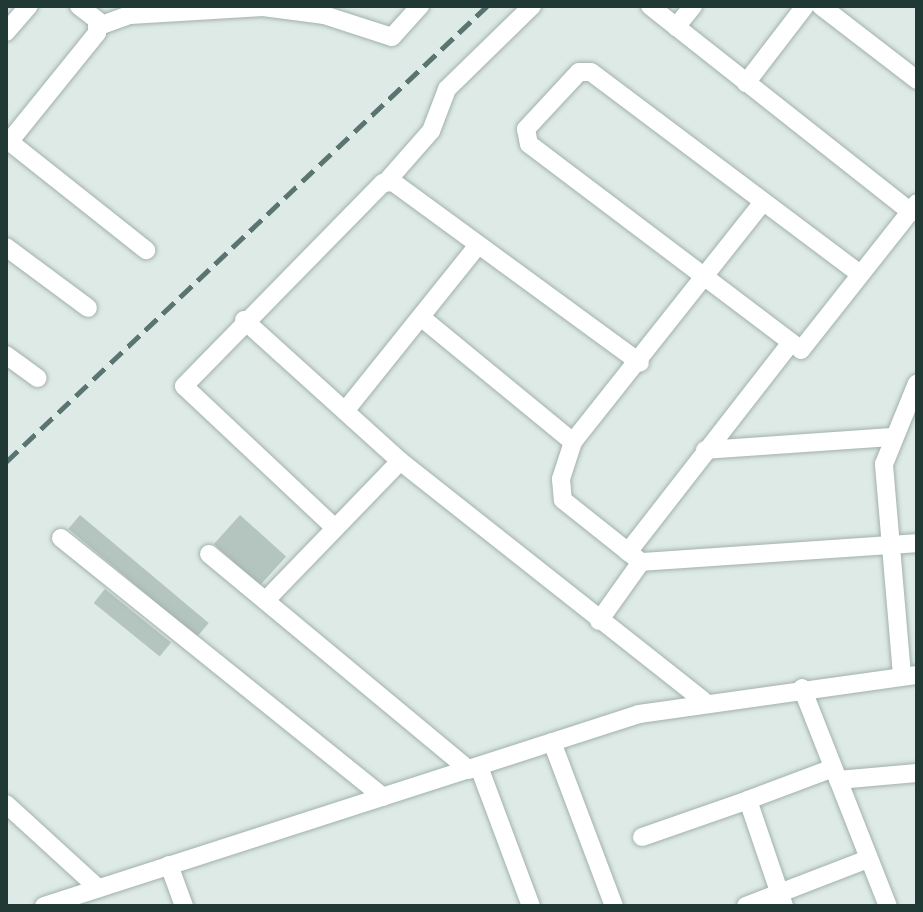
<!DOCTYPE html>
<style>
body{margin:0}
#map{position:relative;width:923px;height:912px;overflow:hidden;background:#deeae6;font-family:Overpass,sans-serif}
div>[style]{position:absolute}
.building>*{inset:0;background:#b4c4bf;transform-origin:0 0}
.roads{filter:drop-shadow(0 0 2px #a1b1ad) drop-shadow(0 0 2px #a1b1ad)}
.minor>*{height:18px;margin:-9px;padding:0 9px;transform-origin:9px;border-radius:9px;background:#fff}
.rail>*{height:5px;margin-top:-2.5px;transform-origin:0;background:repeating-linear-gradient(90deg,#5a7571 0 16px,transparent 0 24px)}
span{translate:-50% -50%;white-space:nowrap;text-align:center;line-height:1.15;-webkit-text-stroke:7px #eef6f3;paint-order:stroke}
.frame{position:absolute;inset:0;border:8px solid #203935;pointer-events:none}
</style>
<div id="map">
<div class="building">
<div style="left:80px;top:515px;width:168px;height:18px;rotate:40deg"></div>
<div style="left:240px;top:515px;width:62px;height:39px;rotate:42deg"></div>
<div style="left:105px;top:589px;width:85px;height:18px;rotate:39deg"></div>
</div>
<div class="roads">
<div class="minor">
<div style="left:650px;top:6px;width:333px;rotate:38.3deg"></div>
<div style="left:821px;top:6px;width:121px;rotate:37.6deg"></div>
<div style="left:99px;top:26px;width:33px;rotate:-20deg"></div>
<div style="left:130px;top:15px;width:133px;rotate:-3.4deg"></div>
<div style="left:263px;top:7px;width:62px;rotate:7.5deg"></div>
<div style="left:324px;top:15px;width:71px;rotate:17.9deg"></div>
<div style="left:392px;top:37px;width:42px;rotate:-47.9deg"></div>
<div style="left:676px;top:27px;width:27px;rotate:-51deg"></div>
<div style="left:6px;top:32px;width:35px;rotate:-49deg"></div>
<div style="left:746px;top:83px;width:97px;rotate:-52.5deg"></div>
<div style="left:6px;top:139px;width:179px;rotate:38.4deg"></div>
<div style="left:9px;top:142px;width:140px;rotate:-51.1deg"></div>
<div style="left:97px;top:33px;width:13px;rotate:-90deg"></div>
<div style="left:97px;top:20px;width:23px;rotate:-142deg"></div>
<div style="left:387px;top:181px;width:67px;rotate:-48.7deg"></div>
<div style="left:431px;top:131px;width:45px;rotate:-69.1deg"></div>
<div style="left:447px;top:89px;width:119px;rotate:-44.3deg"></div>
<div style="left:763px;top:202px;width:306px;rotate:128.4deg"></div>
<div style="left:573px;top:442px;width:39px;rotate:108deg"></div>
<div style="left:561px;top:479px;width:21px;rotate:85deg"></div>
<div style="left:563px;top:500px;width:100px;rotate:38.5deg"></div>
<div style="left:641px;top:562px;width:277px;rotate:-3.9deg"></div>
<div style="left:6px;top:247px;width:102px;rotate:36.6deg"></div>
<div style="left:860px;top:274px;width:336px;rotate:-143.1deg"></div>
<div style="left:591px;top:72px;width:12px;rotate:180deg"></div>
<div style="left:579px;top:72px;width:78px;rotate:132.9deg"></div>
<div style="left:526px;top:129px;width:15px;rotate:79deg"></div>
<div style="left:529px;top:144px;width:341px;rotate:37.1deg"></div>
<div style="left:801px;top:350px;width:187px;rotate:-51.7deg"></div>
<div style="left:422px;top:318px;width:195px;rotate:39.4deg"></div>
<div style="left:244px;top:320px;width:210px;rotate:42.1deg"></div>
<div style="left:400px;top:461px;width:386px;rotate:38.3deg"></div>
<div style="left:6px;top:355px;width:39px;rotate:36deg"></div>
<div style="left:345px;top:411px;width:213px;rotate:-51.3deg"></div>
<div style="left:705px;top:450px;width:185px;rotate:-4deg"></div>
<div style="left:335px;top:528px;width:207px;rotate:-136.8deg"></div>
<div style="left:184px;top:386px;width:284px;rotate:-45.6deg"></div>
<div style="left:383px;top:183px;width:10px;rotate:-6deg"></div>
<div style="left:393px;top:182px;width:306px;rotate:36.2deg"></div>
<div style="left:61px;top:538px;width:413px;rotate:38.8deg"></div>
<div style="left:628px;top:552px;width:264px;rotate:-52.1deg"></div>
<div style="left:209px;top:554px;width:338px;rotate:39.7deg"></div>
<div style="left:266px;top:600px;width:193px;rotate:-46deg"></div>
<div style="left:599px;top:621px;width:72px;rotate:-54.6deg"></div>
<div style="left:902px;top:675px;width:212px;rotate:-94.9deg"></div>
<div style="left:884px;top:464px;width:87px;rotate:-67.8deg"></div>
<div style="left:802px;top:688px;width:234px;rotate:68.5deg"></div>
<div style="left:552px;top:742px;width:175px;rotate:69.3deg"></div>
<div style="left:479px;top:767px;width:148px;rotate:69.5deg"></div>
<div style="left:838px;top:780px;width:79px;rotate:-5.1deg"></div>
<div style="left:6px;top:804px;width:125px;rotate:42.4deg"></div>
<div style="left:642px;top:837px;width:112px;rotate:-19.2deg"></div>
<div style="left:169px;top:865px;width:44px;rotate:69.9deg"></div>
<div style="left:44px;top:906px;width:625px;rotate:-17.88deg"></div>
<div style="left:639px;top:714px;width:281px;rotate:-8deg"></div>
<div style="left:746px;top:906px;width:131px;rotate:-21.1deg"></div>
<div style="left:784px;top:906px;width:112px;rotate:-108.8deg"></div>
<div style="left:748px;top:800px;width:91px;rotate:-20.6deg"></div>
</div>
</div>
<div class="rail">
<div style="left:6px;top:462px;width:663px;rotate:-43.47deg"></div>
</div>
<div class="frame"></div>
</div>
